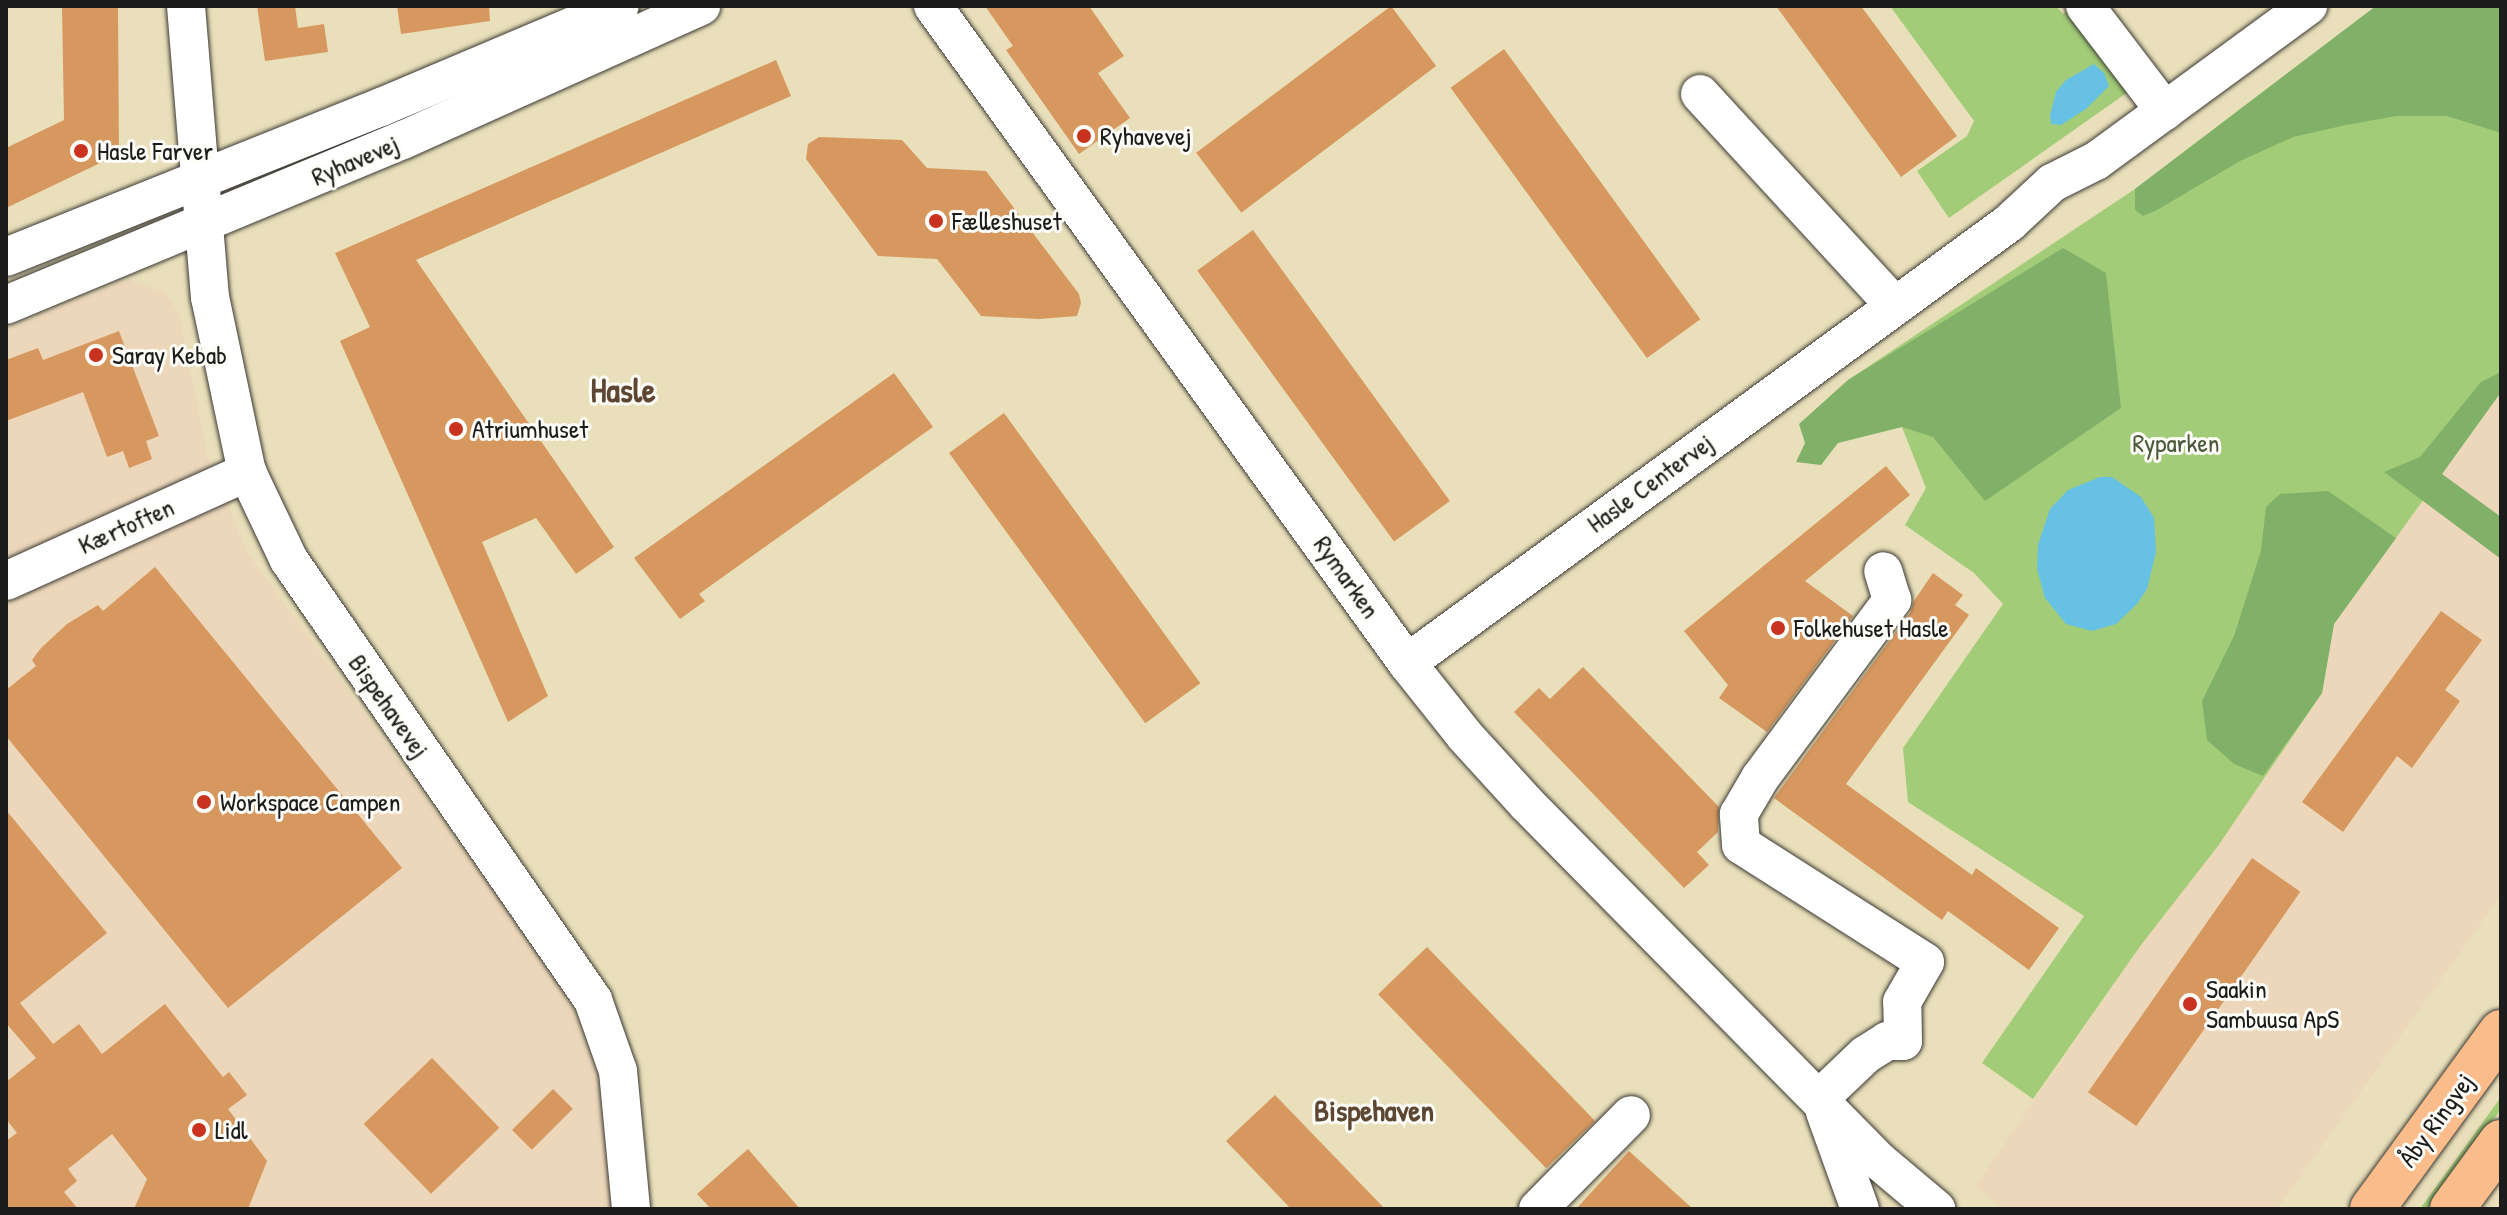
<!DOCTYPE html>
<meta charset="utf-8">
<style>
body{margin:0}
#map{position:relative;width:2507px;height:1215px;overflow:hidden;background:#e9dfba;font-family:"Patrick Hand",sans-serif}
div>[style]{position:absolute}
.built>*{inset:0;background:#ecd7ba}
.green>*{inset:0;background:#a2cc78}
.forest>*{inset:0;background:#81b068}
.water>*{inset:0;background:#67c1e4}
.building>*{inset:0;background:#d7985f;transform-origin:0 0}
.roads{filter:drop-shadow(0 0 2px #3b3934) drop-shadow(0 0 2px #3b3934)}
.minor>*{height:38px;margin:-19px;padding:0 19px;transform-origin:19px;border-radius:19px;background:#fff}
.major>*{height:44px;margin:-22px;padding:0 22px;transform-origin:22px;border-radius:22px;background:#f9bc8a}
.dots>*{width:22px;height:22px;translate:-50% -50%;box-sizing:border-box;border:4px solid #fdfcf7;border-radius:50%}
span{translate:-50% -50%;white-space:nowrap;text-align:center;line-height:1.15;-webkit-text-stroke:6px #fdfcf7;paint-order:stroke}
.poi-label{font-size:26px;color:#1c1c1c}
.left{translate:0 -50%;text-align:left}
.street-label{font-size:26px;color:#1c1c1c}
.park-label{font-size:26px;color:#4b5a3c}
.quarter-label{font-size:30px;color:#5d4733;font-weight:700}
.district-label{font-size:34px;color:#5d4733;font-weight:700}
.frame{position:absolute;inset:0;border:8px solid #1c1c1c;pointer-events:none}
</style>
<div id="map">
<div class="built">
<div style="clip-path:polygon(129px 279px,165px 293px,179px 314px,207px 455px,247px 552px,564px 989px,598px 1071px,614px 1209px,6px 1209px,6px 328px)"></div>
<div style="clip-path:polygon(2501px 392px,2501px 895px,2277px 1209px,2005px 1209px,1975px 1187px,2141px 945px,2218px 846px,2322px 693px,2334px 624px)"></div>
</div>
<div class="green">
<div style="clip-path:polygon(1890px 6px,2056px 6px,2063px 14px,2073px 7px,2135px 87px,1949px 218px,1917px 171px,1967px 136px,1974px 121px)"></div>
<div style="clip-path:polygon(2376px 6px,2501px 6px,2501px 392px,2334px 624px,2322px 693px,2218px 846px,2141px 945px,2033px 1099px,1982px 1063px,2084px 916px,1908px 802px,1903px 748px,2003px 604px,1974px 573px,1905px 525px,1926px 488px,1902px 427px,1848px 380px,2135px 189px)"></div>
<div style="clip-path:polygon(2501px 1097px,2501px 1109px,2429px 1209px,2420px 1209px)"></div>
</div>
<div class="forest">
<div style="clip-path:polygon(2376px 6px,2501px 6px,2501px 133px,2447px 116px,2396px 116px,2346px 125px,2293px 137px,2240px 161px,2157px 210px,2143px 216px,2135px 210px,2135px 189px)"></div>
<div style="clip-path:polygon(2063px 248px,2106px 273px,2121px 408px,1985px 501px,1933px 437px,1902px 427px,1838px 443px,1821px 465px,1796px 462px,1805px 443px,1799px 424px,1848px 380px)"></div>
<div style="clip-path:polygon(2501px 372px,2501px 392px,2442px 474px,2501px 517px,2501px 559px,2384px 472px,2420px 457px,2481px 382px)"></div>
<div style="clip-path:polygon(2328px 491px,2396px 538px,2334px 624px,2322px 693px,2263px 776px,2234px 764px,2207px 740px,2202px 701px,2234px 636px,2261px 551px,2266px 507px,2280px 494px)"></div>
</div>
<div class="water">
<div style="clip-path:polygon(2094px 64px,2104px 73px,2109px 86px,2086px 109px,2061px 125px,2051px 124px,2050px 115px,2056px 92px,2066px 80px)"></div>
<div style="clip-path:polygon(2100px 477px,2112px 477px,2141px 497px,2154px 518px,2156px 552px,2147px 589px,2137px 604px,2116px 624px,2092px 631px,2066px 624px,2045px 598px,2037px 569px,2038px 545px,2050px 509px,2068px 490px)"></div>
</div>
<div class="building">
<div style="clip-path:polygon(62px 6px,118px 6px,119px 154px,6px 208px,6px 148px,64px 120px)"></div>
<div style="clip-path:polygon(257px 6px,295px 6px,298px 28px,324px 24px,328px 52px,265px 61px)"></div>
<div style="clip-path:polygon(397px 6px,489px 6px,490px 21px,401px 34px)"></div>
<div style="clip-path:polygon(985px 6px,1089px 6px,1124px 56px,1098px 73px,1130px 118px,1079px 154px,1006px 50px,1013px 46px)"></div>
<div style="left:1391px;top:6px;width:75px;height:244px;rotate:53deg"></div>
<div style="clip-path:polygon(1776px 6px,1861px 6px,1957px 136px,1901px 177px)"></div>
<div style="left:1504px;top:49px;width:334px;height:66px;rotate:54deg"></div>
<div style="clip-path:polygon(776px 60px,791px 96px,416px 260px,614px 547px,576px 574px,536px 518px,482px 542px,548px 696px,508px 722px,340px 341px,370px 327px,335px 253px)"></div>
<div style="clip-path:polygon(819px 137px,902px 140px,927px 168px,986px 171px,1079px 294px,1081px 303px,1077px 316px,1039px 319px,981px 316px,937px 259px,878px 256px,806px 159px,808px 144px)"></div>
<div style="left:1253px;top:230px;width:335px;height:69px;rotate:54deg"></div>
<div style="clip-path:polygon(119px 331px,159px 436px,146px 441px,152px 459px,129px 468px,123px 451px,107px 457px,83px 392px,6px 421px,6px 360px,38px 348px,43px 360px)"></div>
<div style="clip-path:polygon(894px 373px,933px 427px,699px 594px,705px 601px,680px 619px,634px 558px)"></div>
<div style="left:1004px;top:413px;width:334px;height:68px;rotate:54deg"></div>
<div style="clip-path:polygon(1886px 466px,1910px 495px,1805px 581px,1853px 616px,1767px 732px,1719px 698px,1728px 685px,1684px 631px)"></div>
<div style="clip-path:polygon(155px 567px,402px 868px,228px 1008px,6px 736px,6px 690px,36px 666px,32px 660px,41px 648px,67px 624px,98px 605px,103px 611px)"></div>
<div style="clip-path:polygon(1933px 573px,1963px 595px,1955px 605px,1969px 615px,1846px 784px,1972px 875px,1976px 868px,2059px 928px,2029px 970px,1948px 911px,1942px 920px,1774px 798px,1910px 613px,1914px 601px)"></div>
<div style="clip-path:polygon(2441px 611px,2482px 640px,2445px 690px,2460px 701px,2412px 768px,2397px 756px,2343px 832px,2302px 802px)"></div>
<div style="clip-path:polygon(1583px 667px,1719px 807px,1718px 832px,1697px 852px,1709px 865px,1684px 888px,1514px 712px,1539px 688px,1550px 699px)"></div>
<div style="clip-path:polygon(6px 810px,107px 933px,20px 1003px,53px 1044px,79px 1024px,102px 1054px,165px 1004px,223px 1077px,229px 1072px,247px 1095px,228px 1109px,267px 1161px,248px 1209px,134px 1209px,147px 1179px,112px 1134px,68px 1169px,77px 1181px,64px 1192px,78px 1209px,6px 1209px,6px 1141px,17px 1133px,6px 1119px,6px 1082px,36px 1058px,6px 1023px)"></div>
<div style="left:2252px;top:858px;width:59px;height:286px;rotate:35deg"></div>
<div style="left:1427px;top:947px;width:242px;height:68px;rotate:46deg"></div>
<div style="left:432px;top:1058px;width:97px;height:95px;rotate:46deg"></div>
<div style="left:553px;top:1089px;width:28px;height:58px;rotate:45deg"></div>
<div style="clip-path:polygon(1275px 1095px,1385px 1209px,1291px 1209px,1226px 1141px)"></div>
<div style="clip-path:polygon(748px 1149px,800px 1209px,711px 1209px,697px 1194px)"></div>
<div style="clip-path:polygon(1629px 1151px,1693px 1209px,1576px 1209px)"></div>
</div>
<div class="roads">
<div class="minor">
<div style="left:186px;top:6px;width:292px;rotate:85.3deg"></div>
<div style="left:210px;top:297px;width:179px;rotate:78.1deg"></div>
<div style="left:247px;top:472px;width:98px;rotate:64.5deg"></div>
<div style="left:289px;top:560px;width:535px;rotate:55.36deg"></div>
<div style="left:593px;top:1000px;width:75px;rotate:70.6deg"></div>
<div style="left:618px;top:1071px;width:139px;rotate:84.6deg"></div>
<div style="left:933px;top:6px;width:810px;rotate:54.19deg"></div>
<div style="left:1407px;top:663px;width:93px;rotate:51.5deg"></div>
<div style="left:1465px;top:736px;width:92px;rotate:47.6deg"></div>
<div style="left:1527px;top:804px;width:501px;rotate:45.4deg"></div>
<div style="left:1879px;top:1161px;width:75px;rotate:40.1deg"></div>
<div style="left:2085px;top:6px;width:132px;rotate:52.7deg"></div>
<div style="left:1700px;top:94px;width:288px;rotate:47.4deg"></div>
<div style="left:6px;top:257px;width:404px;rotate:-21.8deg"></div>
<div style="left:381px;top:107px;width:259px;rotate:-22.9deg"></div>
<div style="left:6px;top:305px;width:430px;rotate:-22.6deg"></div>
<div style="left:403px;top:140px;width:327px;rotate:-24.2deg"></div>
<div style="left:6px;top:581px;width:265px;rotate:-24.3deg"></div>
<div style="left:1407px;top:663px;width:746px;rotate:-36.16deg"></div>
<div style="left:2009px;top:223px;width:59px;rotate:-42.9deg"></div>
<div style="left:2052px;top:183px;width:49px;rotate:-26.6deg"></div>
<div style="left:2096px;top:161px;width:263px;rotate:-36.2deg"></div>
<div style="left:1820px;top:1098px;width:62px;rotate:-43.7deg"></div>
<div style="left:1865px;top:1055px;width:26px;rotate:-32deg"></div>
<div style="left:1887px;top:1041px;width:16px"></div>
<div style="left:1903px;top:1041px;width:39px;rotate:-91deg"></div>
<div style="left:1902px;top:1002px;width:46px;rotate:-60.1deg"></div>
<div style="left:1925px;top:962px;width:218px;rotate:-147.5deg"></div>
<div style="left:1741px;top:845px;width:31px;rotate:-94deg"></div>
<div style="left:1739px;top:814px;width:42px;rotate:-59.7deg"></div>
<div style="left:1760px;top:778px;width:222px;rotate:-53.4deg"></div>
<div style="left:1892px;top:600px;width:30px;rotate:-107deg"></div>
<div style="left:1825px;top:1112px;width:103px;rotate:70.2deg"></div>
<div style="left:1538px;top:1209px;width:132px;rotate:-45.3deg"></div>
</div>
<div class="major">
<div style="left:2372px;top:1209px;width:219px;rotate:-53.9deg"></div>
<div style="left:2452px;top:1209px;width:83px;rotate:-53.8deg"></div>
</div>
</div>
<div class="dots">
<div style="left:1084px;top:136px;background:#c8321e"></div>
<div style="left:81px;top:151px;background:#c8321e"></div>
<div style="left:936px;top:221px;background:#c8321e"></div>
<div style="left:96px;top:355px;background:#c8321e"></div>
<div style="left:456px;top:429px;background:#c8321e"></div>
<div style="left:1778px;top:628px;background:#c8321e"></div>
<div style="left:204px;top:802px;background:#c8321e"></div>
<div style="left:2190px;top:1004px;background:#c8321e"></div>
<div style="left:199px;top:1130px;background:#c8321e"></div>
</div>
<div class="poi-label">
<span class="left" style="left:1100px;top:136px">Ryhavevej</span>
<span class="left" style="left:97px;top:151px">Hasle Farver</span>
<span class="left" style="left:952px;top:221px">Fælleshuset</span>
<span class="left" style="left:112px;top:355px">Saray Kebab</span>
<span class="left" style="left:472px;top:429px">Atriumhuset</span>
<span class="left" style="left:1794px;top:628px">Folkehuset Hasle</span>
<span class="left" style="left:220px;top:802px">Workspace Campen</span>
<span class="left" style="left:2206px;top:1004px">Saakin<br>Sambuusa ApS</span>
<span class="left" style="left:215px;top:1130px">Lidl</span>
</div>
<div class="street-label">
<span style="left:355px;top:160px;rotate:-23deg">Ryhavevej</span>
<span style="left:1650px;top:483px;rotate:-36deg">Hasle Centervej</span>
<span style="left:126px;top:526px;rotate:-24deg">Kærtoften</span>
<span style="left:1347px;top:577px;rotate:55deg">Rymarken</span>
<span style="left:389px;top:706px;rotate:55deg">Bispehavevej</span>
<span style="left:2436px;top:1120px;rotate:-54deg">Åby Ringvej</span>
</div>
<div class="park-label">
<span style="left:2176px;top:443px">Ryparken</span>
</div>
<div class="quarter-label">
<span style="left:1374px;top:1110px">Bispehaven</span>
</div>
<div class="district-label">
<span style="left:623px;top:391px">Hasle</span>
</div>
<div class="frame"></div>
</div>
